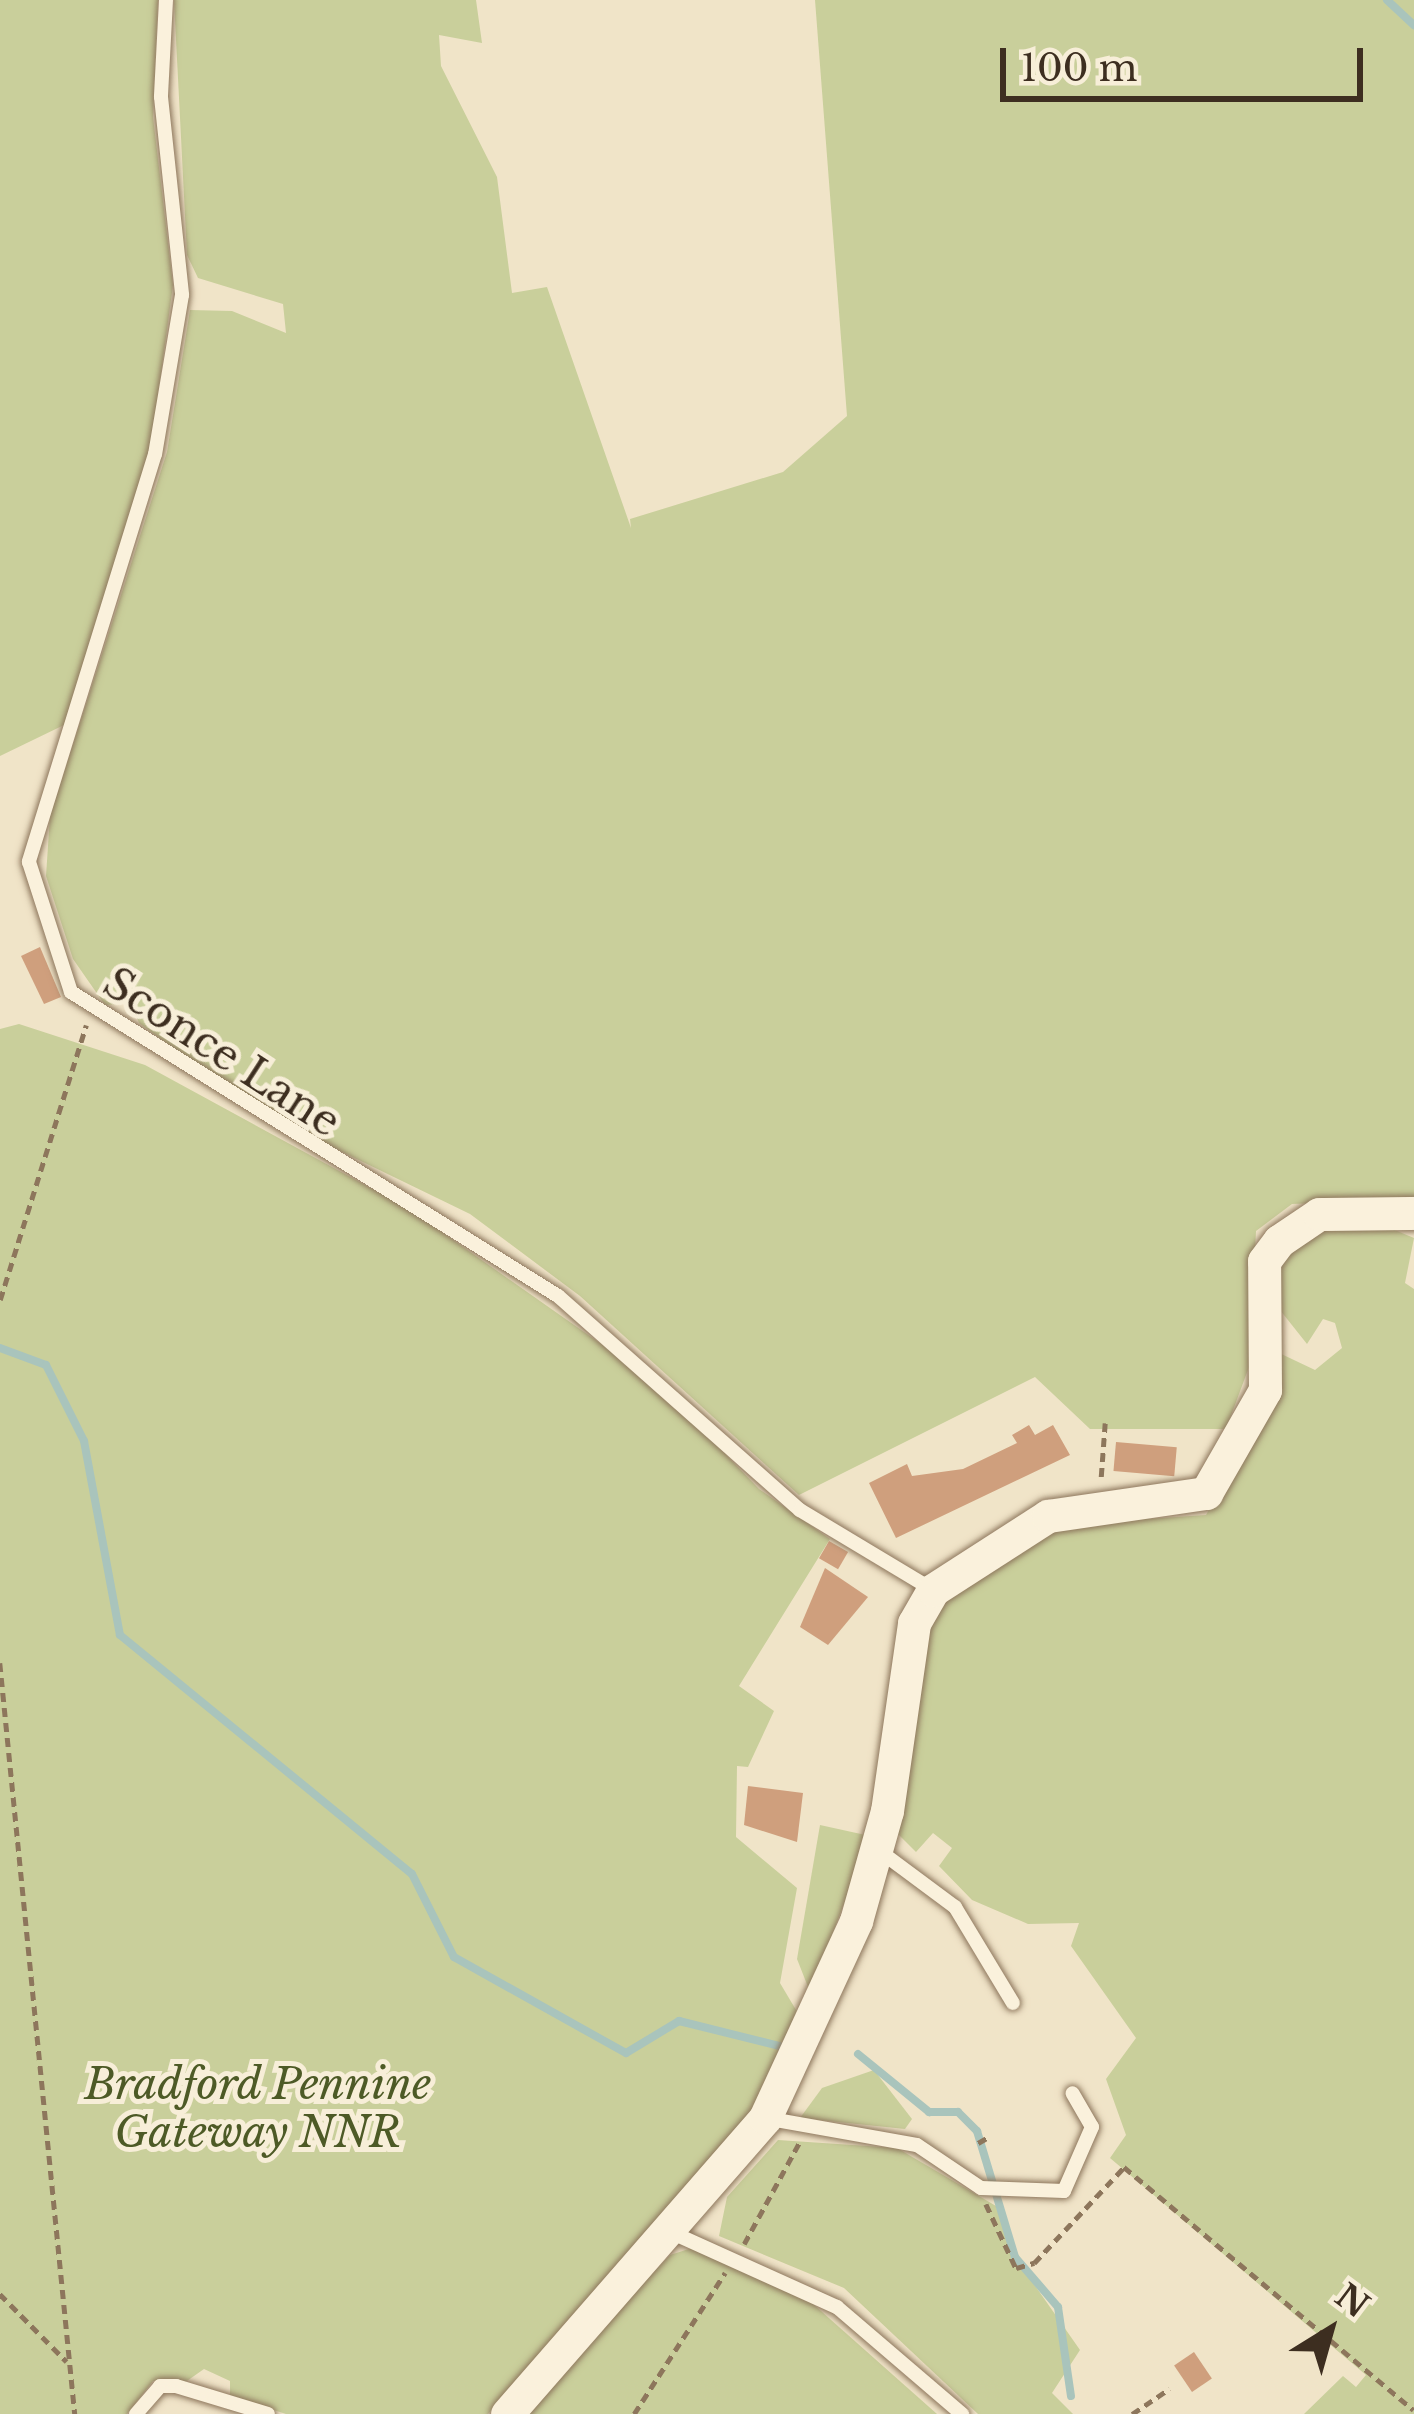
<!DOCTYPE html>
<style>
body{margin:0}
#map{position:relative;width:1414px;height:2414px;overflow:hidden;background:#f0e4c8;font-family:"Libre Baskerville",serif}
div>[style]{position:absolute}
.green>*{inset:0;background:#c9cf9b}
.stream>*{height:8px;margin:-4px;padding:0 4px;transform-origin:4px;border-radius:4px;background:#a9c4bc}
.building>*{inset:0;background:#cf9f7d;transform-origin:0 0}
.path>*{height:4.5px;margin-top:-2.25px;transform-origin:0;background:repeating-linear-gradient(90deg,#8d765c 0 9px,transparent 0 15px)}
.roads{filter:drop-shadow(0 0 3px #8d765c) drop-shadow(0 0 3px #8d765c)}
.service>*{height:14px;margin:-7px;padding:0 7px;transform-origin:7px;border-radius:7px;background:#faf1dc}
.tertiary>*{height:33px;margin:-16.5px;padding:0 16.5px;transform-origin:16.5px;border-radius:16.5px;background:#faf1dc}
span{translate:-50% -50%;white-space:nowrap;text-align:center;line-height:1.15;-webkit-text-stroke:10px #f7eed8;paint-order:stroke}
.street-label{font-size:42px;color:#3d2e20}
.park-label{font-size:42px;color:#4d5a26;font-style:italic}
.north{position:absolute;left:1270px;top:2270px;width:120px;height:120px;-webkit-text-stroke:9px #f7eed8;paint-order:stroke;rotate:37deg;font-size:33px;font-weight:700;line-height:48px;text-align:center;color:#3d2e20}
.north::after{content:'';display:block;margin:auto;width:42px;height:54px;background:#3d2e20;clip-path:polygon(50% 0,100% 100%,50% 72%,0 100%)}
.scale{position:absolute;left:1000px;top:48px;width:363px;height:54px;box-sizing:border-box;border:6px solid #3d2e20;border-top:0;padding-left:15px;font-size:36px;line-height:42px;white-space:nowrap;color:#3d2e20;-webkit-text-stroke:9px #f7eed8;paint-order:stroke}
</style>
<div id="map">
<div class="green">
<div style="clip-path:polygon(0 0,158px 0,153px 117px,173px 285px,151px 447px,64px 725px,0 756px)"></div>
<div style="clip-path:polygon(174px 0,476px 0,482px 43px,439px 35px,441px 66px,497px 177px,512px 293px,547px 287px,631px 528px,630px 519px,783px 472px,847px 416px,815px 0,1414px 0,1414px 1199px,1292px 1204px,1256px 1231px,1249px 1367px,1226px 1429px,1090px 1429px,1035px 1377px,799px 1495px,580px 1296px,470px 1214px,262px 1113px,139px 1023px,131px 1003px,105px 1005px,73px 959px,46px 876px,50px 816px,167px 452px,190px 310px,232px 311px,286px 333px,283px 304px,198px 278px,187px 255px)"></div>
<div style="clip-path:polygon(19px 1024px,145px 1065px,409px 1209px,658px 1384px,759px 1489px,830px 1539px,739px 1686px,774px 1711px,748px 1767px,737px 1766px,736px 1837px,797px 1888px,780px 1983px,799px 2015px,751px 2116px,488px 2414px,286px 2414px,230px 2396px,230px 2381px,204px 2369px,184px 2383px,153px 2381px,127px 2414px,0 2414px,0 1029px)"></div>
<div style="clip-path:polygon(1373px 1221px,1414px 1238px,1405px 1283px,1414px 1289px,1414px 2414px,1304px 2414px,1343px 2376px,1356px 2387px,1366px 2375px,1110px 2158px,1126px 2135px,1106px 2079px,1136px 2038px,1071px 1946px,1079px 1923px,1028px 1924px,972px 1900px,939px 1866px,952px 1848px,933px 1833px,916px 1852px,897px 1833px,931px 1613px,954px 1585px,1056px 1525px,1206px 1515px,1273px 1394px,1275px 1351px,1315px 1370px,1342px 1348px,1335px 1323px,1323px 1319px,1307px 1344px,1276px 1305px,1278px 1266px,1311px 1232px)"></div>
<div style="clip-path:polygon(820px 1825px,870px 1836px,810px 1992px,797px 1959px)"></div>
<div style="clip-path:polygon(874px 2070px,912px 2119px,905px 2129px,800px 2118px,822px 2088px)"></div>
<div style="clip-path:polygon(778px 2140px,897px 2148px,996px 2206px,1015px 2257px,1080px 2350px,1052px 2393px,1073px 2414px,978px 2414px,844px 2288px,719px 2236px,727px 2197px)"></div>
<div style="clip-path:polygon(692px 2248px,812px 2303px,937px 2414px,518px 2414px,670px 2255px)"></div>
</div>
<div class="stream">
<div style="left:1387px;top:0;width:37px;rotate:43deg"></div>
<div style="left:0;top:1348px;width:49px;rotate:20.3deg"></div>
<div style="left:46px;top:1365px;width:85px;rotate:63.4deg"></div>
<div style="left:84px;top:1441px;width:197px;rotate:79.5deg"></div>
<div style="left:120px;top:1635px;width:377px;rotate:39.3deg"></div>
<div style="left:412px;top:1874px;width:93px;rotate:63.2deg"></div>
<div style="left:454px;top:1957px;width:197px;rotate:29.2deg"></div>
<div style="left:626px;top:2053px;width:62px;rotate:-31.1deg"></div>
<div style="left:679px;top:2021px;width:103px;rotate:14deg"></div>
<div style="left:858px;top:2054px;width:92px;rotate:39.2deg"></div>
<div style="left:929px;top:2112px;width:29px"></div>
<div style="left:958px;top:2112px;width:27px;rotate:45deg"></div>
<div style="left:977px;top:2131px;width:132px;rotate:73.2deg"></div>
<div style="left:1015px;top:2257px;width:66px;rotate:49.3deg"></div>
<div style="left:1058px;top:2307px;width:90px;rotate:81.7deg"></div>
</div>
<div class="building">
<div style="clip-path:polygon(40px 947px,61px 997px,44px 1004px,21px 956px)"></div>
<div style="clip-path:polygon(1029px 1425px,1035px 1435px,1053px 1425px,1070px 1455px,896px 1538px,869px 1483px,907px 1464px,912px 1476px,963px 1469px,1017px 1443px,1012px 1435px)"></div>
<div style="left:1116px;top:1442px;width:61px;height:29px;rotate:5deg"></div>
<div style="left:829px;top:1541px;width:22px;height:20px;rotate:30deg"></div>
<div style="clip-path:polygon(825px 1568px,868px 1597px,828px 1645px,800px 1627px)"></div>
<div style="clip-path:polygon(748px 1786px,803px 1793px,797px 1842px,744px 1825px)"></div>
<div style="left:1194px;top:2352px;width:32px;height:24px;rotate:56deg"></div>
</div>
<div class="path">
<div style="left:0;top:1300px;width:288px;rotate:-72.6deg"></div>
<div style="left:1101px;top:1477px;width:54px;rotate:-85.8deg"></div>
<div style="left:0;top:1663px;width:755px;rotate:84.3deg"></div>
<div style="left:978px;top:2143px;width:14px;rotate:-30deg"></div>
<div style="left:986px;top:2204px;width:71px;rotate:64.9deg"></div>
<div style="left:1016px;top:2268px;width:19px;rotate:-16deg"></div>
<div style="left:1034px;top:2263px;width:132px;rotate:-46.8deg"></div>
<div style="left:1124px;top:2167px;width:378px;rotate:40deg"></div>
<div style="left:744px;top:2244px;width:115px;rotate:-61.4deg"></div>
<div style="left:0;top:2294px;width:95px;rotate:45.4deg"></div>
<div style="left:634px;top:2414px;width:168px;rotate:-57.2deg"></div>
<div style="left:1132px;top:2414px;width:45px;rotate:-34deg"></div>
</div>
<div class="roads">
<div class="service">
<div style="left:166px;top:0;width:97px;rotate:93deg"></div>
<div style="left:161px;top:97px;width:199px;rotate:83.9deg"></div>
<div style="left:182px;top:295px;width:161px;rotate:99.6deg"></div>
<div style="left:155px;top:454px;width:427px;rotate:107.2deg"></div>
<div style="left:29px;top:862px;width:137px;rotate:72.1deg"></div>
<div style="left:71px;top:992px;width:574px;rotate:31.97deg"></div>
<div style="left:558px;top:1296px;width:323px;rotate:41.5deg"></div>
<div style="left:800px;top:1510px;width:155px;rotate:31deg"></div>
<div style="left:877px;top:1849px;width:97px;rotate:36.6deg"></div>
<div style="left:955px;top:1907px;width:112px;rotate:58.9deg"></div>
<div style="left:765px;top:2118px;width:154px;rotate:10.1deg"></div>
<div style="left:917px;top:2145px;width:77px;rotate:33.9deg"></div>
<div style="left:981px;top:2188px;width:83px;rotate:2.1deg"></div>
<div style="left:1064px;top:2191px;width:70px;rotate:-66.4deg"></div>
<div style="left:1092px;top:2127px;width:39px;rotate:-120deg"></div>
<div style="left:675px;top:2234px;width:178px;rotate:24.3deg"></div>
<div style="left:837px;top:2307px;width:165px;rotate:40.6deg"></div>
<div style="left:136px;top:2414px;width:37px;rotate:-49deg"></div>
<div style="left:160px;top:2386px;width:16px"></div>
<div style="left:176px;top:2386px;width:96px;rotate:16.9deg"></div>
</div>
<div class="tertiary">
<div style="left:507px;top:2414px;width:393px;rotate:-48.9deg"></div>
<div style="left:765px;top:2118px;width:217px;rotate:-65.2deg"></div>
<div style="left:856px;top:1921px;width:114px;rotate:-74.3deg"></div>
<div style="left:887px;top:1811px;width:190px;rotate:-81.8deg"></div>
<div style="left:914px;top:1623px;width:38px;rotate:-60deg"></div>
<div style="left:933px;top:1590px;width:137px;rotate:-32.8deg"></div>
<div style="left:1048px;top:1516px;width:160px;rotate:-8.3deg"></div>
<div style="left:1206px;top:1493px;width:119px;rotate:-60.2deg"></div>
<div style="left:1265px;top:1390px;width:129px;rotate:-90.4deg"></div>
<div style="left:1264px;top:1261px;width:25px;rotate:-53deg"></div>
<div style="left:1279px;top:1241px;width:48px;rotate:-34deg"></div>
<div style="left:1319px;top:1214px;width:95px;rotate:-0.6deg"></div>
</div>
</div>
<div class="street-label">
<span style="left:222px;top:1052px;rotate:33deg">Sconce Lane</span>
</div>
<div class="park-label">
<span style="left:258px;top:2108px">Bradford Pennine<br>Gateway NNR</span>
</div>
<div class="north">N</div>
<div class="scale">100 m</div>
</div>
